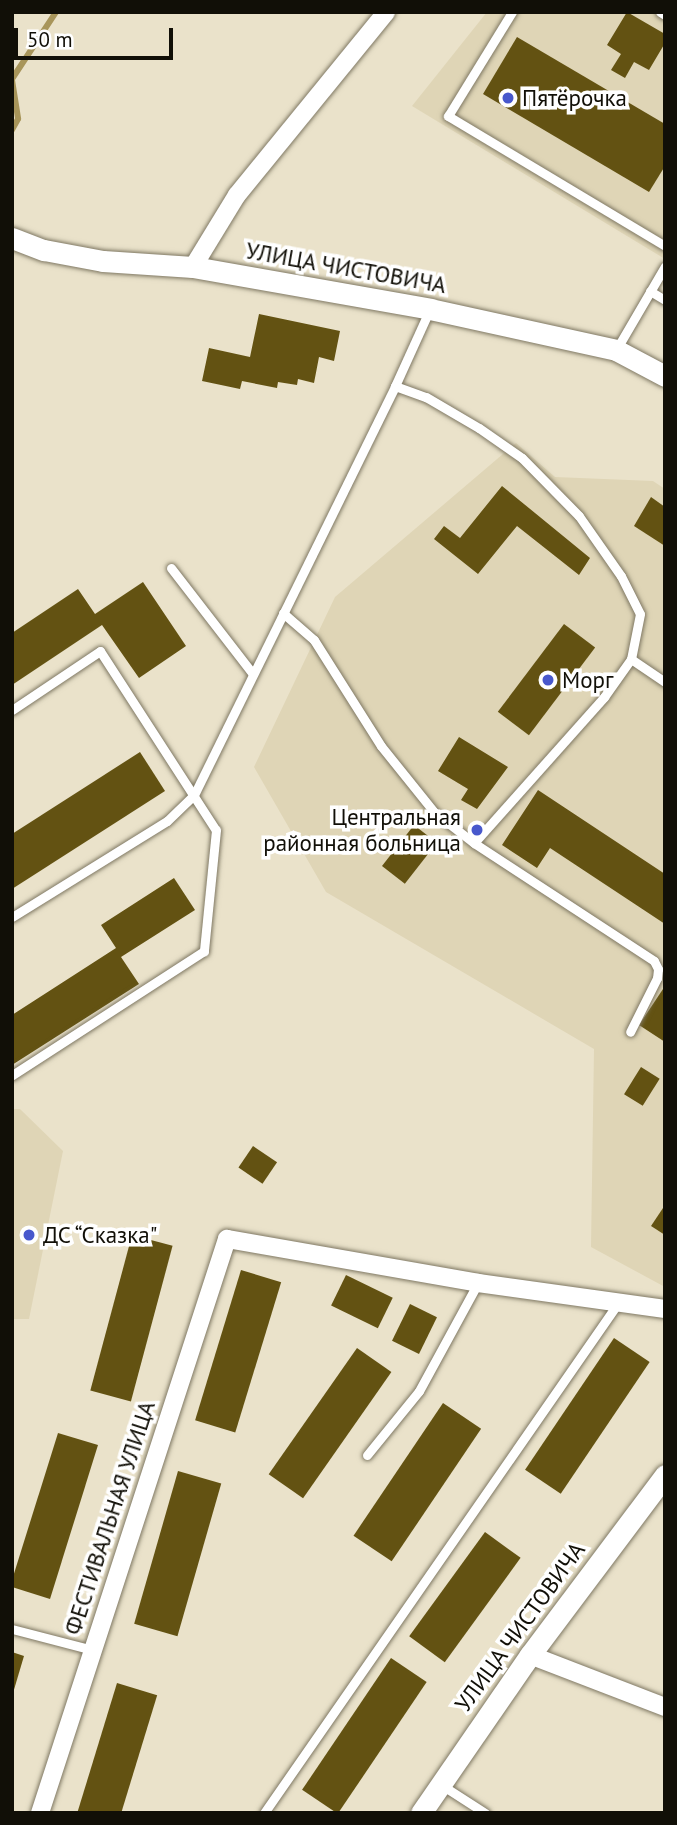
<!DOCTYPE html>
<meta charset="utf-8">
<style>
body{margin:0}
#map{position:relative;width:677px;height:1825px;overflow:hidden;background:#eae2ca;font-family:"PT Sans",sans-serif}
div>[style]{position:absolute}
.built>*{inset:0;background:#dfd5b6}
.stream>*{height:6px;margin:-3px;padding:0 3px;transform-origin:3px;border-radius:3px;background:#a8955a}
.building>*{inset:0;background:#635212;transform-origin:0 0}
.roads{filter:drop-shadow(0 0 2px #7f7863) drop-shadow(0 0 2px #7f7863)}
.service>*{height:9px;margin:-4.5px;padding:0 4.5px;transform-origin:4.5px;border-radius:4.5px;background:#fff}
.minor>*{height:18px;margin:-9px;padding:0 9px;transform-origin:9px;border-radius:9px;background:#fff}
.tertiary>*{height:21px;margin:-10.5px;padding:0 10.5px;transform-origin:10.5px;border-radius:10.5px;background:#fff}
.dots>*{width:19px;height:19px;translate:-50% -50%;box-sizing:border-box;border:4px solid #fff;border-radius:50%}
span{translate:-50% -50%;white-space:nowrap;text-align:center;line-height:1.15;-webkit-text-stroke:7px #fff;paint-order:stroke}
.poi-label{font-size:23px;color:#110f07}
.left{translate:0 -50%;text-align:left}
.right{translate:-100% -50%;text-align:right}
.street-label{font-size:23px;color:#110f07}
.frame{position:absolute;inset:0;border:14px solid #110f07;pointer-events:none}
.scale{position:absolute;left:14px;top:28px;width:159px;height:32px;box-sizing:border-box;border:4px solid #110f07;border-top:0;padding-left:9px;font-size:21px;line-height:24px;white-space:nowrap;color:#110f07;-webkit-text-stroke:5px #fff;paint-order:stroke}
</style>
<div id="map">
<div class="built">
<div style="clip-path:polygon(487px 12px,665px 12px,665px 259px,412px 106px)"></div>
<div style="clip-path:polygon(516px 443px,555px 477px,653px 481px,665px 489px,665px 1287px,591px 1247px,594px 1049px,326px 892px,254px 767px,335px 597px)"></div>
<div style="clip-path:polygon(12px 1109px,20px 1109px,63px 1151px,29px 1319px,12px 1319px)"></div>
</div>
<div class="stream">
<div style="left:12px;top:79px;width:80px;rotate:-56.7deg"></div>
<div style="left:12px;top:80px;width:39px;rotate:81deg"></div>
<div style="left:18px;top:119px;width:13px;rotate:119deg"></div>
</div>
<div class="building">
<div style="clip-path:polygon(627px 12px,665px 34px,665px 43px,649px 70px,634px 62px,625px 78px,611px 70px,621px 54px,607px 45px)"></div>
<div style="clip-path:polygon(517px 37px,665px 124px,665px 166px,649px 192px,483px 94px)"></div>
<div style="clip-path:polygon(259px 314px,340px 331px,334px 361px,319px 357px,314px 383px,298px 379px,297px 385px,278px 382px,277px 388px,242px 381px,240px 389px,202px 381px,209px 348px,250px 357px)"></div>
<div style="clip-path:polygon(502px 486px,590px 558px,579px 575px,517px 526px,478px 574px,434px 539px,444px 526px,460px 538px)"></div>
<div style="clip-path:polygon(651px 497px,665px 507px,665px 546px,634px 526px)"></div>
<div style="clip-path:polygon(143px 582px,186px 646px,139px 678px,102px 625px,12px 685px,12px 633px,78px 589px,95px 614px)"></div>
<div style="left:564px;top:624px;width:39px;height:110px;rotate:37deg"></div>
<div style="clip-path:polygon(459px 737px,508px 767px,477px 809px,461px 800px,468px 789px,438px 771px)"></div>
<div style="clip-path:polygon(140px 752px,165px 791px,12px 889px,12px 834px)"></div>
<div style="clip-path:polygon(538px 790px,665px 874px,665px 924px,550px 848px,537px 868px,502px 845px)"></div>
<div style="left:414px;top:825px;width:29px;height:52px;rotate:38deg"></div>
<div style="clip-path:polygon(174px 878px,195px 910px,121px 957px,139px 984px,12px 1065px,12px 1015px,116px 948px,101px 925px)"></div>
<div style="clip-path:polygon(665px 986px,665px 1042px,639px 1025px)"></div>
<div style="left:641px;top:1067px;width:22px;height:32px;rotate:32deg"></div>
<div style="left:253px;top:1146px;width:29px;height:26px;rotate:34deg"></div>
<div style="clip-path:polygon(665px 1205px,665px 1235px,651px 1226px)"></div>
<div style="left:132px;top:1235px;width:42px;height:161px;rotate:15deg"></div>
<div style="left:241px;top:1270px;width:42px;height:157px;rotate:17deg"></div>
<div style="left:346px;top:1275px;width:52px;height:34px;rotate:26deg"></div>
<div style="left:410px;top:1304px;width:30px;height:41px;rotate:26deg"></div>
<div style="left:614px;top:1338px;width:43px;height:159px;rotate:34deg"></div>
<div style="left:357px;top:1348px;width:42px;height:154px;rotate:35deg"></div>
<div style="left:443px;top:1403px;width:46px;height:160px;rotate:34deg"></div>
<div style="clip-path:polygon(58px 1433px,98px 1445px,50px 1599px,12px 1587px,12px 1580px)"></div>
<div style="left:178px;top:1471px;width:45px;height:159px;rotate:16deg"></div>
<div style="left:485px;top:1532px;width:44px;height:129px;rotate:36deg"></div>
<div style="clip-path:polygon(12px 1652px,24px 1656px,13px 1693px,12px 1692px)"></div>
<div style="left:391px;top:1658px;width:43px;height:159px;rotate:34deg"></div>
<div style="left:117px;top:1683px;width:42px;height:135px;rotate:17deg"></div>
</div>
<div class="roads">
<div class="service">
<div style="left:512px;top:12px;width:122px;rotate:121.6deg"></div>
<div style="left:448px;top:116px;width:253px;rotate:30.9deg"></div>
<div style="left:660px;top:12px;width:6px;rotate:31deg"></div>
<div style="left:650px;top:291px;width:17px;rotate:31deg"></div>
<div style="left:616px;top:350px;width:97px;rotate:-59.7deg"></div>
<div style="left:395px;top:386px;width:33px;rotate:20deg"></div>
<div style="left:426px;top:397px;width:61px;rotate:30.3deg"></div>
<div style="left:479px;top:428px;width:52px;rotate:34.9deg"></div>
<div style="left:522px;top:458px;width:81px;rotate:45.5deg"></div>
<div style="left:579px;top:516px;width:73px;rotate:55deg"></div>
<div style="left:621px;top:576px;width:42px;rotate:63.4deg"></div>
<div style="left:640px;top:614px;width:46px;rotate:101.3deg"></div>
<div style="left:631px;top:659px;width:47px;rotate:125.4deg"></div>
<div style="left:604px;top:697px;width:195px;rotate:131.7deg"></div>
<div style="left:171px;top:568px;width:134px;rotate:52.3deg"></div>
<div style="left:283px;top:613px;width:41px;rotate:41.1deg"></div>
<div style="left:314px;top:640px;width:125px;rotate:57.7deg"></div>
<div style="left:381px;top:746px;width:85px;rotate:51.2deg"></div>
<div style="left:434px;top:812px;width:51px;rotate:37.8deg"></div>
<div style="left:474px;top:843px;width:215px;rotate:33.2deg"></div>
<div style="left:654px;top:961px;width:9px;rotate:63deg"></div>
<div style="left:658px;top:969px;width:9px;rotate:96deg"></div>
<div style="left:657px;top:978px;width:60px;rotate:116.6deg"></div>
<div style="left:631px;top:659px;width:41px;rotate:34.1deg"></div>
<div style="left:12px;top:710px;width:106px;rotate:-33.8deg"></div>
<div style="left:100px;top:651px;width:213px;rotate:57.1deg"></div>
<div style="left:216px;top:830px;width:122px;rotate:95.7deg"></div>
<div style="left:204px;top:951px;width:229px;rotate:147.1deg"></div>
<div style="left:12px;top:917px;width:182px;rotate:-31.8deg"></div>
<div style="left:167px;top:821px;width:37px;rotate:-44deg"></div>
<div style="left:194px;top:795px;width:456px;rotate:-63.8deg"></div>
<div style="left:395px;top:386px;width:85px;rotate:-65.6deg"></div>
<div style="left:367px;top:1455px;width:82px;rotate:-50.9deg"></div>
<div style="left:419px;top:1391px;width:123px;rotate:-61.4deg"></div>
<div style="left:12px;top:1629px;width:84px;rotate:14.5deg"></div>
<div style="left:440px;top:1784px;width:54px;rotate:32.8deg"></div>
<div style="left:264px;top:1813px;width:621px;rotate:-55.23deg"></div>
</div>
<div class="minor">
<div style="left:193px;top:267px;width:84px;rotate:-58.6deg"></div>
<div style="left:237px;top:195px;width:236px;rotate:-50.8deg"></div>
<div style="left:530px;top:1655px;width:145px;rotate:21.1deg"></div>
<div style="left:40px;top:1813px;width:604px;rotate:-71.96deg"></div>
<div style="left:227px;top:1239px;width:255px;rotate:9.9deg"></div>
<div style="left:478px;top:1283px;width:189px;rotate:7.9deg"></div>
</div>
<div class="tertiary">
<div style="left:12px;top:238px;width:34px;rotate:21deg"></div>
<div style="left:44px;top:250px;width:60px;rotate:10.6deg"></div>
<div style="left:103px;top:261px;width:90px;rotate:3.8deg"></div>
<div style="left:193px;top:267px;width:241px;rotate:10deg"></div>
<div style="left:430px;top:309px;width:190px;rotate:12.4deg"></div>
<div style="left:616px;top:350px;width:55px;rotate:28deg"></div>
<div style="left:421px;top:1813px;width:192px;rotate:-55.4deg"></div>
<div style="left:530px;top:1655px;width:225px;rotate:-53.1deg"></div>
</div>
</div>
<div class="dots">
<div style="left:508px;top:98px;background:#4858cc"></div>
<div style="left:548px;top:680px;background:#4858cc"></div>
<div style="left:477px;top:830px;background:#4858cc"></div>
<div style="left:29px;top:1235px;background:#4858cc"></div>
</div>
<div class="poi-label">
<span class="left" style="left:522px;top:98px">Пятёрочка</span>
<span class="left" style="left:562px;top:680px">Морг</span>
<span class="right" style="left:461px;top:830px">Центральная<br>районная больница</span>
<span class="left" style="left:43px;top:1235px">ДС “Сказка"</span>
</div>
<div class="street-label">
<span style="left:346px;top:268px;rotate:10deg">УЛИЦА ЧИСТОВИЧА</span>
<span style="left:110px;top:1518px;rotate:-72deg">ФЕСТИВАЛЬНАЯ УЛИЦА</span>
<span style="left:520px;top:1627px;rotate:-54deg">УЛИЦА ЧИСТОВИЧА</span>
</div>
<div class="frame"></div>
<div class="scale">50 m</div>
</div>
